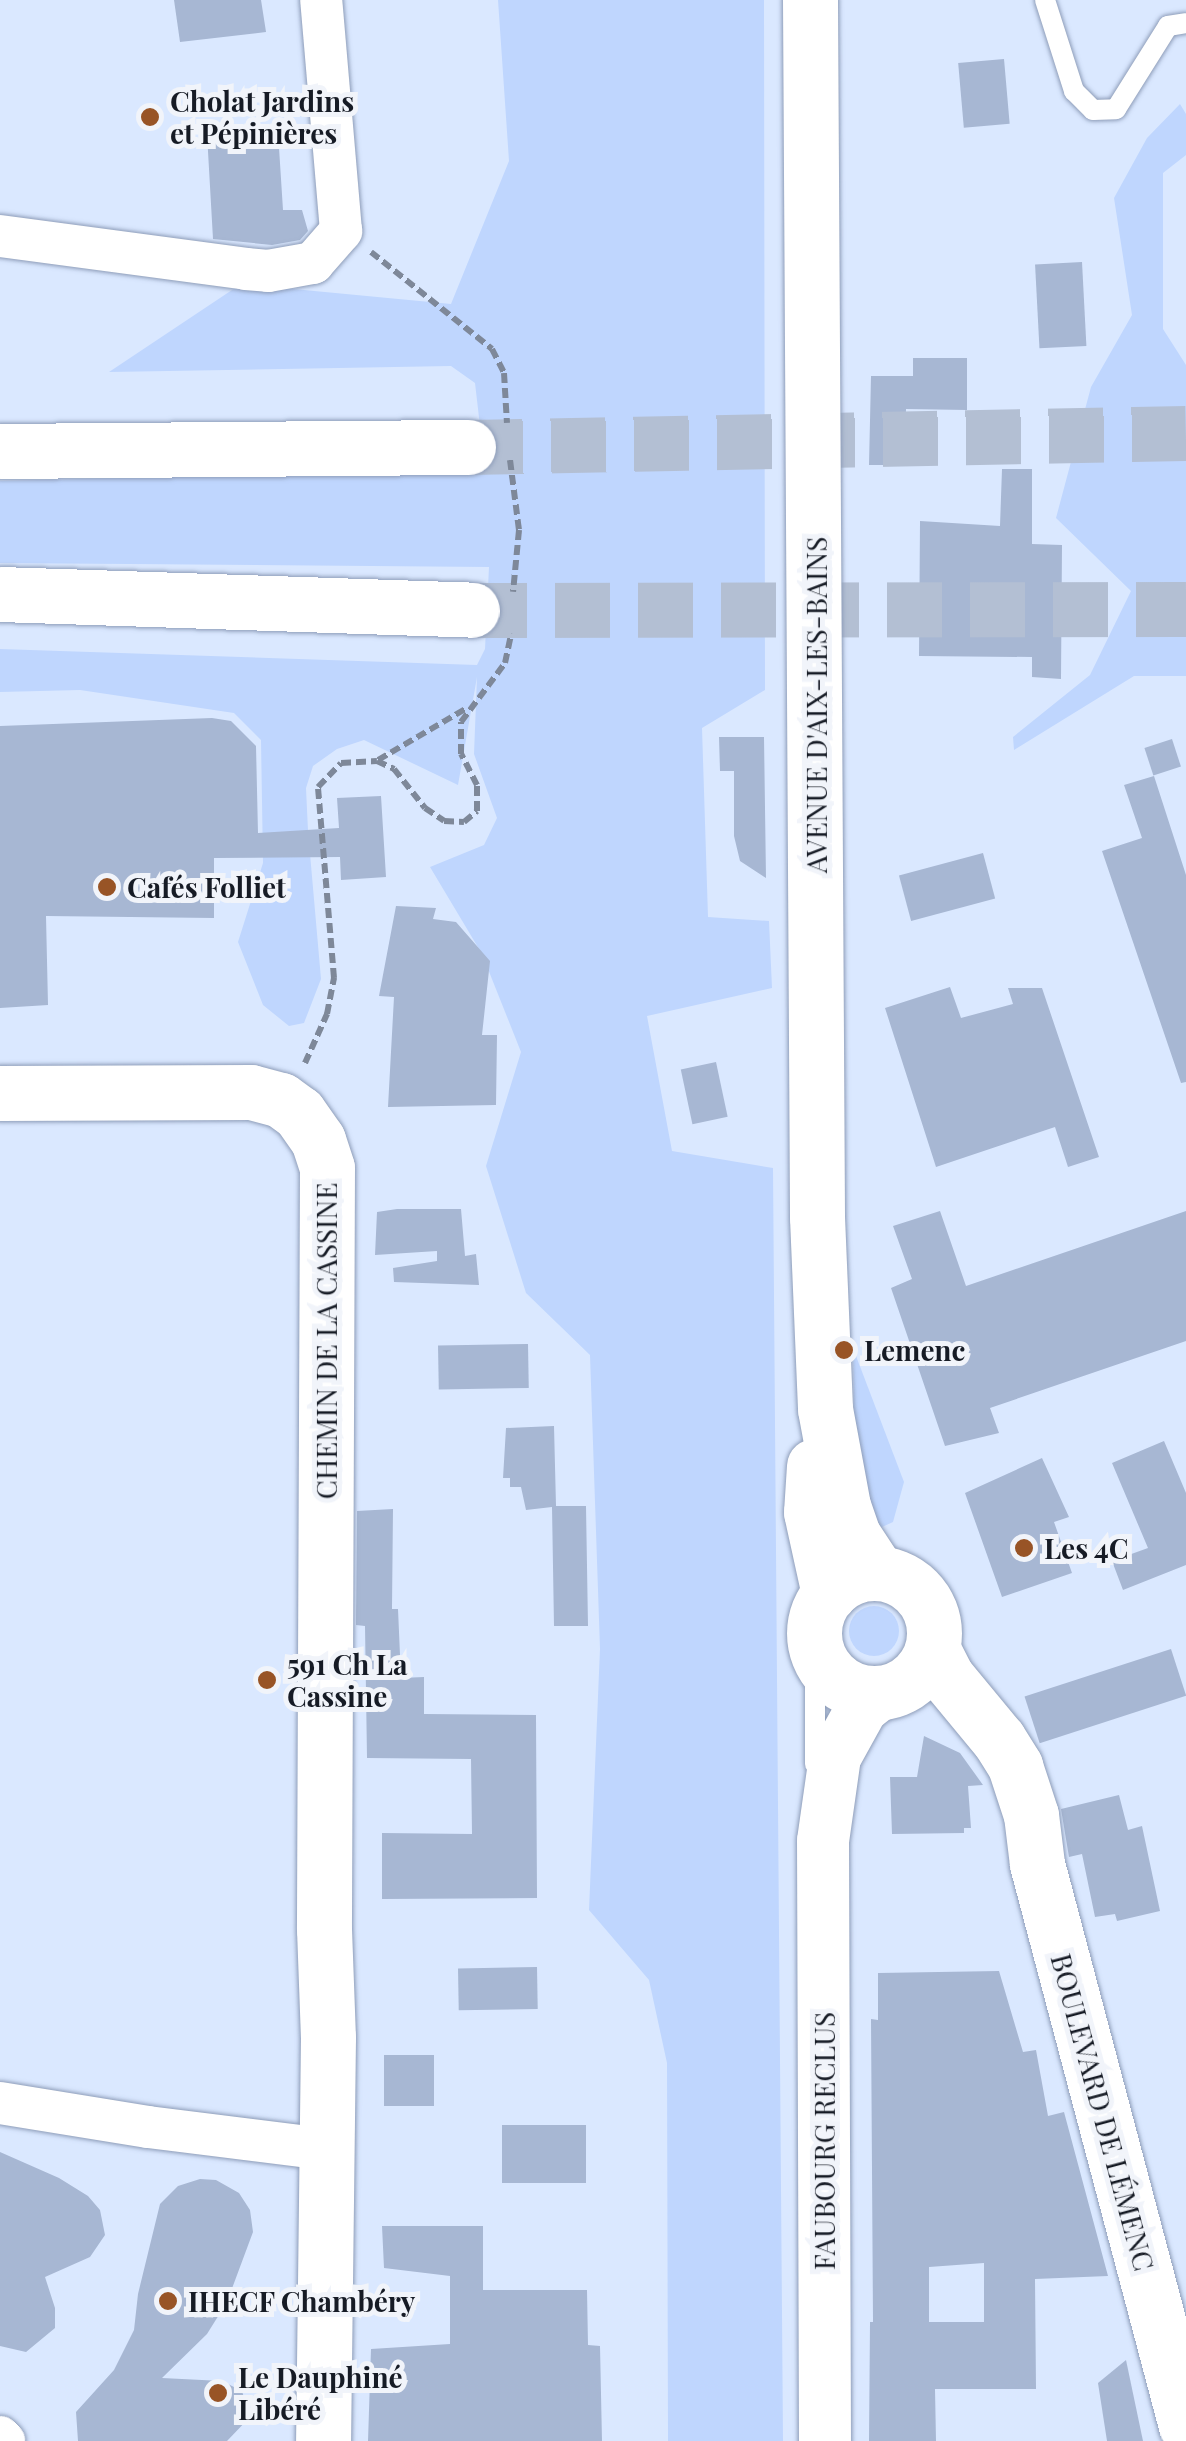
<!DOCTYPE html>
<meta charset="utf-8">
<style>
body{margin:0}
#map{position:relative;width:1186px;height:2441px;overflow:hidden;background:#dae8ff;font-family:"Playfair Display",serif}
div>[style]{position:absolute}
.green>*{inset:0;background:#bfd6fe}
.round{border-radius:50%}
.building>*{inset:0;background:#a7b7d3;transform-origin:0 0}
.trunk-tunnel>*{height:55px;margin-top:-27.5px;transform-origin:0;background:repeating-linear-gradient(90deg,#b3bfd3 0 55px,transparent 0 83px)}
.path>*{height:6px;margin-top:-3px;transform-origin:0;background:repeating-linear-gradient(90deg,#7e8899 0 10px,transparent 0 15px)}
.roads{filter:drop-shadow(0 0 2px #8e9db9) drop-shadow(0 0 2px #8e9db9)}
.service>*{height:20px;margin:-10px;padding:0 10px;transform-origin:10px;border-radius:10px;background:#fff}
.minor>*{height:42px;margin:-21px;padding:0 21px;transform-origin:21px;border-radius:21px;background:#fff}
.tertiary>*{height:52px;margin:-26px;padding:0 26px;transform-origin:26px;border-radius:26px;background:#fff}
.secondary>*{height:55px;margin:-27.5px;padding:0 27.5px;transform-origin:27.5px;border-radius:27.5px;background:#fff}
.secondary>.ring{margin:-27.5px;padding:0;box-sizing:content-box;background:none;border:55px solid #fff;border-radius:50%}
.trunk>*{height:55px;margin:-27.5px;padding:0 27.5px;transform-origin:27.5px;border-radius:27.5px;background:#fff}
.dots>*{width:28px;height:28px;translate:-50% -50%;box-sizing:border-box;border:5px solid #f1f4fa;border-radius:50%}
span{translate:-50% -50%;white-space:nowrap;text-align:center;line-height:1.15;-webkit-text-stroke:10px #f1f4fa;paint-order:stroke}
.poi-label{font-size:28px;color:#161b25;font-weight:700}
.left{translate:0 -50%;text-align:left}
.street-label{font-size:28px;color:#161b25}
</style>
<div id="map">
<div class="green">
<div style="clip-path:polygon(498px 0,764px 0,765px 690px,702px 728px,708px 917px,769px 921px,772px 988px,647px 1016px,672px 1151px,773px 1168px,783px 2441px,668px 2441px,667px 2063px,649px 1980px,589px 1910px,600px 1649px,590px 1355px,526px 1293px,486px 1166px,521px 1052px,482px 954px,430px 867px,484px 845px,497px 818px,474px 754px,477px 677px,458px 785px,364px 740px,337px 749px,313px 766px,306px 788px,308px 831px,321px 979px,304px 1023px,289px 1026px,263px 1005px,238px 942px,263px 863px,261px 740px,234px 713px,80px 690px,0 692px,0 649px,477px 665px,485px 649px,489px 567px,0 563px,0 481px,485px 469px,475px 383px,451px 366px,109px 372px,241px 284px,451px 304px,509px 161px)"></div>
<div style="clip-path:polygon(1180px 104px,1186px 114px,1186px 155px,1163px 173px,1163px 329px,1186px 365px,1186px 676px,1134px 676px,1014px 750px,1013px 737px,1090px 675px,1131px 591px,1056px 518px,1091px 387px,1132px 315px,1114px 198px,1147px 138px)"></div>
<div style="clip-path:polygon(853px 1348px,904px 1482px,893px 1522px,882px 1527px,870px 1522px,855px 1456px)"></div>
<div class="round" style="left:849px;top:1606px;width:50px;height:50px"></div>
</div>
<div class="building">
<div style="clip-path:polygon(174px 0,261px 0,266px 32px,180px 42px)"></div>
<div style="left:1004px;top:59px;width:65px;height:46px;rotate:85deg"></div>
<div style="clip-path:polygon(278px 132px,283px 210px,302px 210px,308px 231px,300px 240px,272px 245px,213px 239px,207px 134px)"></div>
<div style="left:1082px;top:262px;width:84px;height:47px;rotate:87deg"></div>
<div style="clip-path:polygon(913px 358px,967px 358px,967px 410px,906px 409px,904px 465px,869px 465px,871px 376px,913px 376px)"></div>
<div style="clip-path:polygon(1002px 469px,1032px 469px,1032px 544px,1062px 545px,1061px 679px,1032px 677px,1032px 657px,919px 656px,920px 521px,1000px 526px)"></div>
<div style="clip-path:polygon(212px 718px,231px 721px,256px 746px,258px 833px,339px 828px,337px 798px,381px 796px,386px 877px,341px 880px,340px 857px,214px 858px,214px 918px,46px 916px,48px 1005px,0 1008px,0 726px)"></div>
<div style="clip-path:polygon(719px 737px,764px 737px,766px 878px,740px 861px,734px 836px,734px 771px,720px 771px)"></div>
<div style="left:1172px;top:739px;width:29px;height:29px;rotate:72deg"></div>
<div style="clip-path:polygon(1154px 776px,1186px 875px,1186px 1082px,1181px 1083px,1102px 851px,1142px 838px,1124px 785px)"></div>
<div style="left:983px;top:853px;width:47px;height:87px;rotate:75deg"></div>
<div style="clip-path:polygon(396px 906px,436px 908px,433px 919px,456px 922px,490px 961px,482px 1035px,497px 1035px,496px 1105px,388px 1107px,394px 997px,379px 996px)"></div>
<div style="clip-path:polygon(950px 987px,961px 1018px,1013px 1004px,1008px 988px,1042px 988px,1099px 1157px,1068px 1167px,1055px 1127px,936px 1167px,885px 1008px)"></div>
<div style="left:716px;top:1062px;width:56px;height:36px;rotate:78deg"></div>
<div style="clip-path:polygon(397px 1209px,461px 1209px,465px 1256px,476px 1254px,479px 1285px,394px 1282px,393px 1268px,437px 1261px,437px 1251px,375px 1255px,377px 1212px)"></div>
<div style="clip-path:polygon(940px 1211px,966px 1286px,1186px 1211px,1186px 1341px,990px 1408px,999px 1433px,945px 1446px,891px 1288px,912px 1279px,893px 1226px)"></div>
<div style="left:528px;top:1344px;width:44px;height:90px;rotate:89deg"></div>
<div style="clip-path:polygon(554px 1426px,556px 1506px,586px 1506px,588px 1626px,554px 1626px,552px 1507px,526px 1510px,521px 1487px,510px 1487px,510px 1478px,503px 1478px,506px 1428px)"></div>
<div style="clip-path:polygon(1164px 1441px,1186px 1493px,1186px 1565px,1123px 1590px,1112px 1561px,1148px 1548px,1112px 1463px)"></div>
<div style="clip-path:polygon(1042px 1458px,1069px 1517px,1054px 1522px,1072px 1573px,1002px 1597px,965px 1493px)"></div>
<div style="clip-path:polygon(393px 1509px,392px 1609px,398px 1609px,401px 1678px,424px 1677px,424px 1714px,536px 1715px,537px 1898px,382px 1899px,382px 1833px,472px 1834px,471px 1759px,367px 1758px,365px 1626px,356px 1625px,357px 1511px)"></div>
<div style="left:1171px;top:1649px;width:49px;height:154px;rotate:72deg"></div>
<div style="clip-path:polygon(924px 1736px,960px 1753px,983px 1785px,968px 1786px,971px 1828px,964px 1828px,964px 1833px,892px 1834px,890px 1777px,917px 1777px)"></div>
<div style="clip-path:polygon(1119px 1795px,1128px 1830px,1142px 1826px,1160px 1911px,1117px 1921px,1115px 1914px,1095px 1917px,1082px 1854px,1069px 1857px,1061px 1809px)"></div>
<div style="left:537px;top:1967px;width:42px;height:79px;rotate:89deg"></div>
<div style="clip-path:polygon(evenodd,999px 1971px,1023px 2052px,1036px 2050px,1048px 2116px,1064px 2112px,1108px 2276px,1035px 2279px,1036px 2389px,935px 2389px,936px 2441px,869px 2441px,870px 2322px,873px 2322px,871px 2019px,878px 2020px,878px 1973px,999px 1971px,984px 2263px,984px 2322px,929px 2322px,929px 2267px,984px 2263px)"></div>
<div style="left:434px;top:2055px;width:51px;height:50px;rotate:90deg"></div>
<div style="left:502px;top:2125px;width:84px;height:58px"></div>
<div style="clip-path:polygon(0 2152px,59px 2178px,88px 2196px,100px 2210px,105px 2235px,90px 2257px,45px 2277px,55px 2308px,55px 2328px,26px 2352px,0 2346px)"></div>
<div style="clip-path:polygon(200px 2179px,216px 2180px,239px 2193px,250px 2210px,253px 2232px,227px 2302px,207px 2334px,162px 2378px,222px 2381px,242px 2391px,250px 2417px,227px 2441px,78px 2441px,76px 2412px,114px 2370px,134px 2330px,138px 2294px,160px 2204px,178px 2186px)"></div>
<div style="clip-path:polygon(382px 2226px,483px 2226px,483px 2290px,587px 2290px,588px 2345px,600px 2346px,602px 2441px,368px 2441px,371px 2349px,450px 2344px,450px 2276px,384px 2268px)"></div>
<div style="clip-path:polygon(1126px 2360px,1143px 2441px,1107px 2441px,1098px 2383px)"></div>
</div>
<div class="trunk-tunnel">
<div style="left:468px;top:447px;width:718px;rotate:-1.12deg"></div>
<div style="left:472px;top:610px;width:714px;rotate:-0.08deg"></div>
</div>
<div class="path">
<div style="left:371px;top:252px;width:155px;rotate:38.7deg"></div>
<div style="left:492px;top:349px;width:27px;rotate:63deg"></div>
<div style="left:504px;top:373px;width:50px;rotate:86.6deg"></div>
<div style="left:510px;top:460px;width:71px;rotate:82.7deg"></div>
<div style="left:519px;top:530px;width:62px;rotate:95.5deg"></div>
<div style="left:378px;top:760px;width:103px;rotate:-30.3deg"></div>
<div style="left:305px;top:1063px;width:54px;rotate:-65.8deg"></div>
<div style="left:327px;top:1014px;width:37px;rotate:-79deg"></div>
<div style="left:334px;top:978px;width:192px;rotate:-94.8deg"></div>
<div style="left:318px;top:787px;width:33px;rotate:-46deg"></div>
<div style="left:341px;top:763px;width:36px;rotate:-3deg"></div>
<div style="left:377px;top:761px;width:19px;rotate:25deg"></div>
<div style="left:394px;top:769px;width:50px;rotate:51.5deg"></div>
<div style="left:425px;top:808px;width:23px;rotate:34deg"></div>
<div style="left:444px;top:821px;width:20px;rotate:3deg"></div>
<div style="left:464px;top:822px;width:17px;rotate:-40deg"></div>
<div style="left:477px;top:811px;width:26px;rotate:-90deg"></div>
<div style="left:477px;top:785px;width:35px;rotate:-117deg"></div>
<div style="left:461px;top:754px;width:32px;rotate:-90deg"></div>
<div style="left:461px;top:722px;width:74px;rotate:-53.3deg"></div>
<div style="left:505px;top:663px;width:30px;rotate:-78deg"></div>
</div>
<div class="roads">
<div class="service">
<div style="left:1045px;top:0;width:96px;rotate:72.3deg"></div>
<div style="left:1074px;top:91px;width:27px;rotate:45deg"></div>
<div style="left:1093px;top:110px;width:23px;rotate:-2deg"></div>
<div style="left:1116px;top:109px;width:98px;rotate:-57.9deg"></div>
<div style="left:1168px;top:26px;width:18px;rotate:-9deg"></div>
<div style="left:815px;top:1646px;width:118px;rotate:90deg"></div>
</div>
<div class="minor">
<div style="left:0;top:236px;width:248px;rotate:7.6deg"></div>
<div style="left:246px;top:269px;width:22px;rotate:5deg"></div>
<div style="left:268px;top:271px;width:46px;rotate:-10.1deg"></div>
<div style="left:313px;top:263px;width:43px;rotate:-48.8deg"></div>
<div style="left:341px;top:231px;width:232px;rotate:-94.9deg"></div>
<div style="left:0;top:2103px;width:150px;rotate:9.2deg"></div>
<div style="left:148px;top:2127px;width:178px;rotate:7.1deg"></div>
<div style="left:0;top:2437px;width:6px;rotate:45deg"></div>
</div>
<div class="tertiary">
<div style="left:825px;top:2441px;width:600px;rotate:-90.19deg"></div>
<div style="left:823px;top:1841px;width:85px;rotate:-81.9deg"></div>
<div style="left:835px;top:1757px;width:56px;rotate:-61.1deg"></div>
<div style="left:862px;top:1708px;width:23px;rotate:-38deg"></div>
</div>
<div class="secondary">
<div style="left:810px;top:0;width:1217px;rotate:89.67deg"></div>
<div style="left:817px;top:1217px;width:192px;rotate:87.6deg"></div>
<div style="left:825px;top:1409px;width:99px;rotate:79.5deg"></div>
<div style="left:843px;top:1506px;width:31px;rotate:71deg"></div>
<div style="left:853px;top:1535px;width:45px;rotate:56.7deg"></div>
<div style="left:0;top:1093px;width:251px;rotate:-0.2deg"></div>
<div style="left:251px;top:1092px;width:31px;rotate:15deg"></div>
<div style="left:281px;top:1100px;width:22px;rotate:36deg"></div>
<div style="left:299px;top:1113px;width:33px;rotate:55deg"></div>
<div style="left:318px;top:1140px;width:29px;rotate:72deg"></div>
<div style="left:327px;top:1168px;width:761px;rotate:90.23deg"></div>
<div style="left:324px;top:1929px;width:108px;rotate:87.9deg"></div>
<div style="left:328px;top:2037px;width:404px;rotate:90.7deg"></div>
<div style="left:814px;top:1466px;width:46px;rotate:93.7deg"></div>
<div style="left:811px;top:1512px;width:84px;rotate:77.6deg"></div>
<div class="ring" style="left:814px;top:1573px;width:65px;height:65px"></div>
<div style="left:933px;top:1650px;width:29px;rotate:63deg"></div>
<div style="left:946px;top:1676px;width:83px;rotate:50.4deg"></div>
<div style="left:999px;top:1740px;width:31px;rotate:58deg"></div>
<div style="left:1015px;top:1766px;width:52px;rotate:71.9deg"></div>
<div style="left:1031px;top:1815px;width:49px;rotate:83deg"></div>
<div style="left:1037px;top:1864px;width:581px;rotate:75.15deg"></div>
</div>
<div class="trunk">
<div style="left:0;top:451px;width:468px;rotate:-0.5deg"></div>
<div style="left:0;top:594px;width:472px;rotate:1.9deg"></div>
</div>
</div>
<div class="dots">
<div style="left:150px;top:117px;background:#985426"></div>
<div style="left:107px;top:887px;background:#985426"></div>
<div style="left:844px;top:1350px;background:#985426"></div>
<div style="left:1024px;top:1548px;background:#985426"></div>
<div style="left:267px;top:1680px;background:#985426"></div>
<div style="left:168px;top:2301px;background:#985426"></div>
<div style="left:218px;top:2393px;background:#985426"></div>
</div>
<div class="poi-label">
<span class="left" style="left:170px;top:117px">Cholat Jardins<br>et Pépinières</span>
<span class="left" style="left:127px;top:887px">Cafés Folliet</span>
<span class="left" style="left:864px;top:1350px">Lemenc</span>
<span class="left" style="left:1044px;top:1548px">Les 4C</span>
<span class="left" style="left:287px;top:1680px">591 Ch La<br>Cassine</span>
<span class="left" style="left:188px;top:2301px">IHECF Chambéry</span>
<span class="left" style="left:238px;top:2393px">Le Dauphiné<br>Libéré</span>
</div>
<div class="street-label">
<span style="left:816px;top:705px;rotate:-90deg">AVENUE D'AIX-LES-BAINS</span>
<span style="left:326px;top:1341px;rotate:-90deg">CHEMIN DE LA CASSINE</span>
<span style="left:1103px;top:2112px;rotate:75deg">BOULEVARD DE LÉMENC</span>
<span style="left:824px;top:2141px;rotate:-90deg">FAUBOURG RECLUS</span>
</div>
</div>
